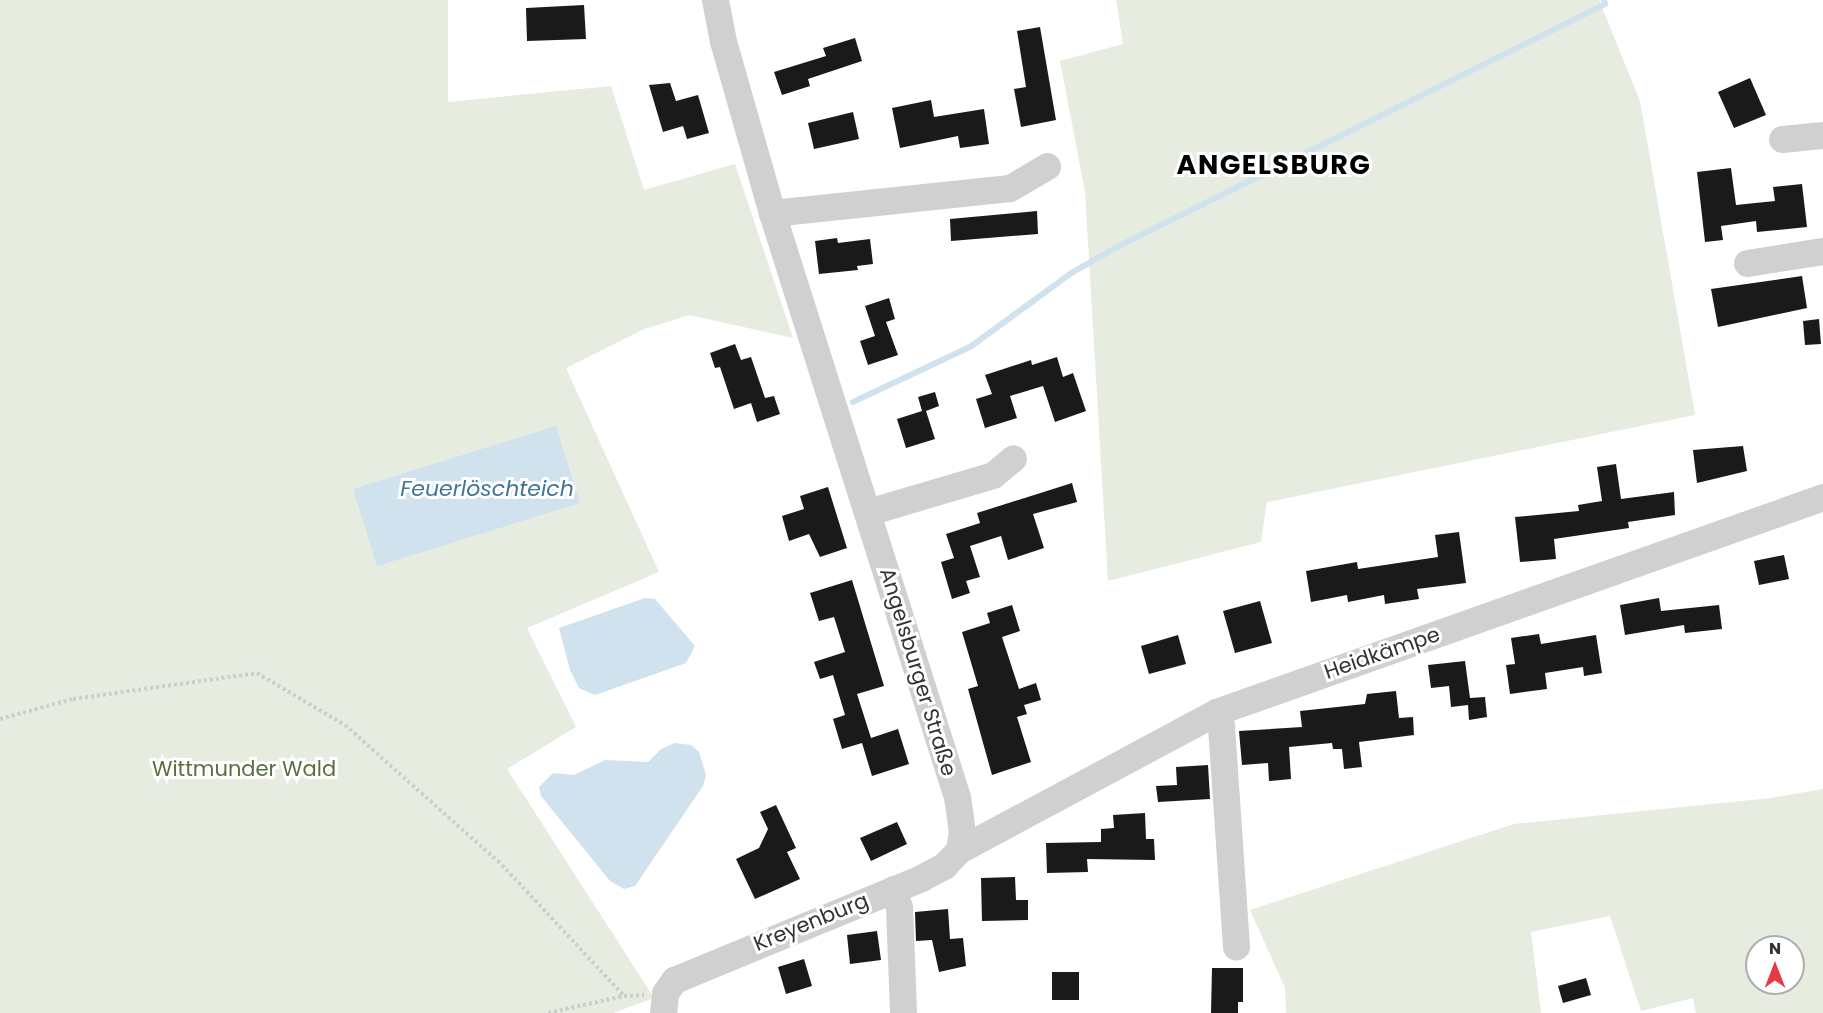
<!DOCTYPE html>
<html>
<head>
<meta charset="utf-8">
<style>
  body { margin:0 }
  #map { position:relative; width:1823px; height:1013px; overflow:hidden; background:#fff; font-family:Poppins,sans-serif }
  div>[style] { position:absolute }
  [style*='--x'] { left:calc(var(--x)*1px); top:calc(var(--y)*1px); width:calc(var(--w)*1px); rotate:calc(var(--a)*1deg) }
  .green>* { inset:0; background:#e6ecdf }
  .water>* { inset:0; background:#cfe2ee }
  .stream>* { height:6px; margin:-3px; padding:0 3px; transform-origin:3px; border-radius:3px; background:#cfe2ee }
  .building>* { inset:0; background:#1a1a1a }
  .path>* { height:4px; margin-top:-2px; transform-origin:0; background:repeating-linear-gradient(90deg,#cdcdcd 0 3px,transparent 0 6px) }
  .minor>* { height:27px; margin:-13.5px; padding:0 13.5px; transform-origin:13.5px; border-radius:13.5px; background:#d0d0d0 }
  span { translate:-50% -50%; white-space:nowrap; text-align:center; line-height:1.15; -webkit-text-stroke:6px #fff; paint-order:stroke }
  .street-label { font-size:21px; color:#333 }
  .park-label { font-size:21px; color:#56703f }
  .water-label { font-size:22px; color:#3f7597; font-style:italic }
  .district-label { font-size:27px; color:#000; font-weight:700; letter-spacing:1.5px }
  .north { position:absolute; left:1745px; top:935px; width:60px; height:60px; box-sizing:border-box; background:#fff; border:2px solid #adadad; border-radius:50%; rotate:0deg; font-size:16px; font-weight:700; line-height:24px; text-align:center; color:#333 }
  .north::after { content:''; display:block; margin:auto; width:21px; height:27px; background:#e63946; clip-path:polygon(50% 0,100% 100%,50% 72%,0 100%) }
</style>
</head>
<body>
<div id="map">
  <div class="green">
    <div style="clip-path:polygon(0 0,448px 0,448px 102px,611px 86px,644px 190px,735px 164px,793px 338px,689px 315px,642px 330px,566px 368px,659px 572px,527px 628px,576px 727px,507px 769px,654px 998px,613px 1013px,0 1013px)"></div>
    <div style="clip-path:polygon(1116px 0,1599px 0,1640px 101px,1695px 415px,1267px 502px,1261px 542px,1108px 581px,1085px 192px,1060px 61px,1123px 44px)"></div>
    <div style="clip-path:polygon(evenodd,1823px 789px,1823px 1013px,1696px 1013px,1693px 998px,1641px 1011px,1610px 916px,1531px 932px,1541px 1013px,1286px 1013px,1285px 988px,1250px 910px,1514px 824px,1771px 798px,1823px 789px,1757px 947px,1793px 947px,1793px 983px,1757px 983px,1757px 947px)"></div>
  </div>
  <div class="water">
    <div style="clip-path:polygon(556px 426px,580px 503px,377px 566px,353px 489px)"></div>
    <div style="clip-path:polygon(645px 598px,655px 599px,695px 646px,686px 663px,595px 695px,579px 688px,570px 670px,559px 628px)"></div>
    <div style="clip-path:polygon(675px 743px,691px 745px,699px 752px,706px 775px,703px 786px,635px 886px,624px 889px,610px 881px,541px 796px,539px 787px,553px 773px,574px 775px,605px 760px,648px 762px,661px 749px)"></div>
  </div>
  <div class="stream">
    <div style="--x:853;--y:402;--w:129;--a:-25.2"></div>
    <div style="--x:970;--y:347;--w:127;--a:-36.1"></div>
    <div style="--x:1073;--y:272;--w:55;--a:-29.4"></div>
    <div style="--x:1121;--y:245;--w:541;--a:-26.47"></div>
    <div style="--x:1605;--y:4;--w:4;--a:-104"></div>
  </div>
  <div class="building">
    <div style="clip-path:polygon(584px 5px,586px 39px,527px 41px,526px 8px)"></div>
    <div style="clip-path:polygon(1040px 27px,1056px 120px,1021px 127px,1014px 89px,1026px 87px,1017px 31px)"></div>
    <div style="clip-path:polygon(855px 38px,862px 61px,808px 79px,810px 86px,782px 95px,774px 72px,826px 56px,823px 48px)"></div>
    <div style="clip-path:polygon(1750px 78px,1766px 115px,1734px 128px,1718px 92px)"></div>
    <div style="clip-path:polygon(670px 83px,676px 101px,698px 95px,709px 133px,687px 139px,683px 126px,663px 132px,649px 85px)"></div>
    <div style="clip-path:polygon(931px 100px,934px 117px,984px 109px,989px 144px,960px 148px,958px 136px,900px 148px,892px 108px)"></div>
    <div style="clip-path:polygon(853px 112px,859px 139px,814px 149px,808px 123px)"></div>
    <div style="clip-path:polygon(1731px 168px,1736px 205px,1775px 201px,1773px 187px,1802px 184px,1807px 227px,1757px 232px,1756px 221px,1721px 226px,1723px 240px,1705px 242px,1697px 172px)"></div>
    <div style="clip-path:polygon(1037px 211px,1038px 234px,951px 241px,950px 219px)"></div>
    <div style="clip-path:polygon(837px 238px,838px 243px,870px 239px,873px 264px,857px 266px,858px 270px,819px 274px,815px 241px)"></div>
    <div style="clip-path:polygon(1802px 276px,1807px 308px,1718px 327px,1711px 289px)"></div>
    <div style="clip-path:polygon(889px 298px,895px 319px,886px 322px,898px 355px,868px 365px,860px 341px,875px 336px,865px 306px)"></div>
    <div style="clip-path:polygon(1819px 319px,1821px 344px,1805px 345px,1803px 321px)"></div>
    <div style="clip-path:polygon(735px 344px,741px 360px,751px 357px,765px 398px,774px 396px,780px 414px,757px 422px,751px 403px,734px 409px,720px 367px,715px 368px,710px 353px)"></div>
    <div style="clip-path:polygon(1057px 357px,1063px 377px,1073px 373px,1086px 411px,1055px 422px,1043px 386px,1010px 396px,1017px 418px,985px 428px,976px 399px,992px 394px,985px 375px,1031px 360px,1032px 365px)"></div>
    <div style="clip-path:polygon(935px 392px,939px 406px,926px 411px,935px 439px,906px 448px,897px 419px,922px 411px,918px 397px)"></div>
    <div style="clip-path:polygon(1743px 446px,1747px 471px,1697px 483px,1693px 450px)"></div>
    <div style="clip-path:polygon(1616px 464px,1621px 499px,1674px 492px,1675px 515px,1628px 522px,1629px 528px,1554px 539px,1556px 559px,1520px 562px,1515px 517px,1579px 511px,1578px 505px,1602px 501px,1597px 467px)"></div>
    <div style="clip-path:polygon(1072px 483px,1077px 502px,1033px 514px,1044px 548px,1008px 560px,1001px 536px,970px 546px,980px 577px,966px 581px,970px 593px,952px 599px,941px 562px,954px 558px,946px 534px,980px 523px,977px 513px)"></div>
    <div style="clip-path:polygon(828px 487px,847px 548px,820px 557px,809px 534px,789px 541px,782px 516px,804px 509px,800px 496px)"></div>
    <div style="clip-path:polygon(1459px 532px,1466px 583px,1417px 589px,1419px 599px,1385px 604px,1384px 595px,1348px 602px,1347px 595px,1311px 602px,1306px 571px,1357px 562px,1358px 569px,1438px 557px,1435px 535px)"></div>
    <div style="clip-path:polygon(1784px 555px,1789px 579px,1759px 585px,1754px 561px)"></div>
    <div style="clip-path:polygon(852px 580px,884px 686px,857px 694px,871px 738px,898px 729px,909px 764px,872px 776px,862px 743px,842px 749px,833px 719px,845px 715px,833px 675px,820px 679px,814px 662px,845px 652px,834px 617px,819px 621px,810px 593px)"></div>
    <div style="clip-path:polygon(1659px 598px,1661px 611px,1719px 605px,1722px 629px,1685px 633px,1684px 625px,1625px 635px,1620px 605px)"></div>
    <div style="clip-path:polygon(1260px 601px,1272px 643px,1235px 653px,1223px 611px)"></div>
    <div style="clip-path:polygon(1012px 605px,1020px 631px,1002px 637px,1019px 689px,1036px 683px,1041px 700px,1024px 705px,1027px 714px,1017px 717px,1031px 762px,992px 775px,968px 689px,978px 686px,962px 632px,990px 623px,987px 613px)"></div>
    <div style="clip-path:polygon(1539px 634px,1541px 644px,1596px 635px,1602px 673px,1584px 676px,1583px 667px,1545px 673px,1547px 689px,1510px 694px,1506px 665px,1515px 664px,1511px 638px)"></div>
    <div style="clip-path:polygon(1178px 635px,1186px 664px,1149px 674px,1141px 646px)"></div>
    <div style="clip-path:polygon(1465px 661px,1470px 698px,1485px 697px,1487px 717px,1469px 720px,1468px 705px,1451px 707px,1449px 686px,1431px 688px,1428px 665px)"></div>
    <div style="clip-path:polygon(1396px 691px,1399px 718px,1413px 717px,1414px 735px,1359px 742px,1362px 767px,1344px 769px,1342px 749px,1333px 749px,1332px 743px,1289px 747px,1291px 779px,1269px 781px,1268px 763px,1242px 765px,1239px 731px,1302px 727px,1300px 711px,1365px 704px,1367px 694px)"></div>
    <div style="clip-path:polygon(1208px 765px,1210px 799px,1158px 802px,1156px 786px,1177px 785px,1176px 767px)"></div>
    <div style="clip-path:polygon(776px 805px,796px 848px,787px 852px,800px 879px,755px 899px,736px 859px,759px 848px,768px 829px,760px 812px)"></div>
    <div style="clip-path:polygon(1145px 813px,1146px 839px,1154px 839px,1155px 860px,1087px 859px,1088px 872px,1047px 873px,1046px 843px,1101px 842px,1101px 829px,1114px 828px,1113px 815px)"></div>
    <div style="clip-path:polygon(897px 822px,907px 844px,871px 861px,860px 838px)"></div>
    <div style="clip-path:polygon(1015px 877px,1016px 900px,1028px 900px,1028px 920px,982px 921px,981px 878px)"></div>
    <div style="clip-path:polygon(948px 909px,950px 939px,963px 938px,966px 966px,939px 972px,932px 940px,916px 941px,915px 912px)"></div>
    <div style="clip-path:polygon(877px 931px,881px 960px,850px 964px,847px 935px)"></div>
    <div style="clip-path:polygon(804px 959px,812px 986px,786px 994px,778px 967px)"></div>
    <div style="clip-path:polygon(1212px 968px,1243px 968px,1243px 1002px,1238px 1002px,1238px 1013px,1211px 1013px)"></div>
    <div style="clip-path:polygon(1052px 972px,1079px 972px,1079px 1000px,1052px 1000px)"></div>
    <div style="clip-path:polygon(1586px 978px,1591px 995px,1563px 1003px,1558px 986px)"></div>
  </div>
  <div class="path">
    <div style="--x:0;--y:719;--w:76;--a:-15.3"></div>
    <div style="--x:73;--y:699;--w:186;--a:-8"></div>
    <div style="--x:257;--y:673;--w:102;--a:30.6"></div>
    <div style="--x:345;--y:725;--w:210;--a:41.7"></div>
    <div style="--x:502;--y:865;--w:179;--a:47"></div>
    <div style="--x:624;--y:996;--w:20;--a:-3"></div>
    <div style="--x:548;--y:1013;--w:78;--a:-12.6"></div>
  </div>
  <div class="minor">
    <div style="--x:1782;--y:139;--w:41;--a:-5.6"></div>
    <div style="--x:772;--y:213;--w:239;--a:-6"></div>
    <div style="--x:1010;--y:188;--w:43;--a:-30.7"></div>
    <div style="--x:1747;--y:263;--w:77;--a:-9"></div>
    <div style="--x:868;--y:512;--w:130;--a:-16.5"></div>
    <div style="--x:993;--y:475;--w:26;--a:-40"></div>
    <div style="--x:1216;--y:712;--w:15;--a:70"></div>
    <div style="--x:1221;--y:726;--w:221;--a:86.1"></div>
    <div style="--x:959;--y:850;--w:292;--a:-28.2"></div>
    <div style="--x:1216;--y:712;--w:644;--a:-19.5"></div>
    <div style="--x:893;--y:889;--w:19;--a:72"></div>
    <div style="--x:899;--y:907;--w:106;--a:87.8"></div>
    <div style="--x:663;--y:1013;--w:20;--a:-84"></div>
    <div style="--x:665;--y:993;--w:16;--a:-55"></div>
    <div style="--x:674;--y:980;--w:267;--a:-22.4"></div>
    <div style="--x:921;--y:878;--w:26;--a:-28"></div>
    <div style="--x:944;--y:866;--w:22;--a:-47"></div>
    <div style="--x:959;--y:850;--w:18;--a:-81"></div>
    <div style="--x:962;--y:832;--w:35;--a:-98"></div>
    <div style="--x:957;--y:797;--w:613;--a:-107.58"></div>
    <div style="--x:772;--y:213;--w:179;--a:-105.9"></div>
    <div style="--x:723;--y:41;--w:42;--a:-101"></div>
  </div>
  <div class="street-label">
    <span style="left:1382px;top:653px;rotate:-19deg">Heidkämpe</span>
    <span style="left:918px;top:672px;rotate:73deg">Angelsburger Straße</span>
    <span style="left:811px;top:922px;rotate:-22deg">Kreyenburg</span>
  </div>
  <div class="park-label">
    <span style="left:244px;top:769px">Wittmunder Wald</span>
  </div>
  <div class="water-label">
    <span style="left:487px;top:489px">Feuerlöschteich</span>
  </div>
  <div class="district-label">
    <span style="left:1274px;top:165px">ANGELSBURG</span>
  </div>
  <div class="north">N</div>
</div>
</body>
</html>
